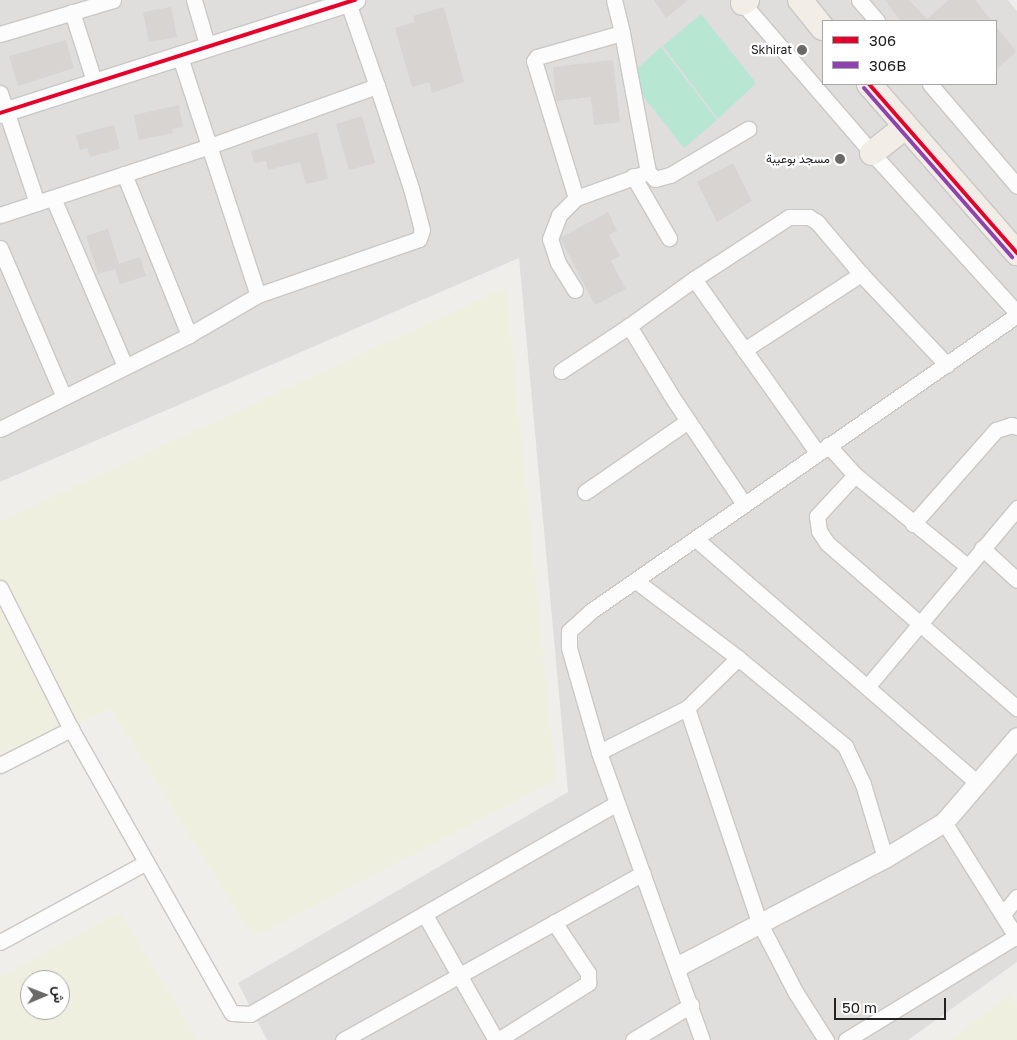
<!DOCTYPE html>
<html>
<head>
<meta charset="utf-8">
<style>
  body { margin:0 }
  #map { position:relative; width:1017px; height:1040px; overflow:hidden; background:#f0eeeb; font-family:"Golos Text",Vazirmatn,sans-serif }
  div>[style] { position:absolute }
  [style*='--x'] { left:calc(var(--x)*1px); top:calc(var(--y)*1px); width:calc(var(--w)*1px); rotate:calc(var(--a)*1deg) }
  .residential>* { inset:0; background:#dfdedc }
  .farmland>* { inset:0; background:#efefdf }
  .pitch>* { inset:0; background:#b7e6d2 }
  .building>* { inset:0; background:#d7d4d2 }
  .roads { filter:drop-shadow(1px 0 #c9c8c7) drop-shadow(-1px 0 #c9c8c7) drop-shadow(0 1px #c9c8c7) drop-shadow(0 -1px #c9c8c7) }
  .minor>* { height:15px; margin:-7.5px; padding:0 7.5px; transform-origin:7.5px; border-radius:7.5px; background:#fdfcfc }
  .tertiary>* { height:19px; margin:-9.5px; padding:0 9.5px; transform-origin:9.5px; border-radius:9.5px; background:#fdfcfc }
  .primary>* { height:24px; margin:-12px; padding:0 12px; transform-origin:12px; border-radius:12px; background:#f3ede7 }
  .bus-1>* { height:4px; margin:-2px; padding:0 2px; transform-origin:2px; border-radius:2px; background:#e4002b }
  .bus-2>* { height:4px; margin:-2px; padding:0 2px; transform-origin:2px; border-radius:2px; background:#8e44ad }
  .dots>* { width:14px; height:14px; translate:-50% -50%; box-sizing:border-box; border:2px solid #fff; border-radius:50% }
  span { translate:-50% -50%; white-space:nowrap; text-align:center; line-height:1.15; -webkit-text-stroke:4.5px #fff; paint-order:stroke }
  .poi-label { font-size:12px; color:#222 }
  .right { translate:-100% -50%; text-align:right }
  .legend { position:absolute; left:822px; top:20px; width:175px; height:65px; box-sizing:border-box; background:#fff; border:1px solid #a7a7a7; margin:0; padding:6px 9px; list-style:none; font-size:15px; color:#222 }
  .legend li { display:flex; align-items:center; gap:10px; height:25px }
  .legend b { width:25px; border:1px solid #a7a7a7 }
  .north { position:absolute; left:20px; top:970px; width:50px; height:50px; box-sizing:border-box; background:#fff; border:1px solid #a7a7a7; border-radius:50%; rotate:89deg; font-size:14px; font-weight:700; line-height:20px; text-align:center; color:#222 }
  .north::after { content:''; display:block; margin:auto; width:18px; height:22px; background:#6a6968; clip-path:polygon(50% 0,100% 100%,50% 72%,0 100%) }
  .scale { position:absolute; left:834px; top:998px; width:112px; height:22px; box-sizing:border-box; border:2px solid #222; border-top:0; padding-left:6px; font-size:15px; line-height:18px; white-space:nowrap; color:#222; -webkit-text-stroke:4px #fff; paint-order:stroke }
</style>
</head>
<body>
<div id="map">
  <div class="residential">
    <div style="clip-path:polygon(evenodd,0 0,1008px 0,1017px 11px,1017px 962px,908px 1040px,267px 1040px,238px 983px,568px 792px,519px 258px,0 482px,0 0,823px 21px,996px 21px,996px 84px,823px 84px,823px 21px)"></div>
  </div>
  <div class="farmland">
    <div style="clip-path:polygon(506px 287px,556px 780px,253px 938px,111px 709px,0 754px,0 521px)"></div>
    <div style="clip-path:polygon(evenodd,120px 912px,198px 1040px,0 1040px,0 977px,120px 912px,30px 980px,60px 980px,60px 1010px,30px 1010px,30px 980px)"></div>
    <div style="clip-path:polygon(1011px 993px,1017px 1007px,1017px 1040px,950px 1040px)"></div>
  </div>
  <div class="pitch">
    <div style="clip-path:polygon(701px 14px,756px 83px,718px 119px,663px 46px)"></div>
    <div style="clip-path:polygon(661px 47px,717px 120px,684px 148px,628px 77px)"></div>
  </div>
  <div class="building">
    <div style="clip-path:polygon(654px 0,688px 0,666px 18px)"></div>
    <div style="clip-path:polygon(885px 0,909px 0,927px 19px,949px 0,975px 0,992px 21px,901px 21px)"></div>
    <div style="clip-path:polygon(171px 7px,177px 37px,149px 42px,143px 12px)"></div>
    <div style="clip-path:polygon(444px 7px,464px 82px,432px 93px,429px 82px,412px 87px,395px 28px,415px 22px,413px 16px)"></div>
    <div style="clip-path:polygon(996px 26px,1016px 52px,996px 70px)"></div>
    <div style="clip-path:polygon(66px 40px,74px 68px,18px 86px,9px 56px)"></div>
    <div style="clip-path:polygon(613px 60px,620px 122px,594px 125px,591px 97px,556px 101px,553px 67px)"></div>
    <div style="clip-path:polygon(179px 105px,183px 127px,172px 129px,173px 133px,139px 140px,134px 115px)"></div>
    <div style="clip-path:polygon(362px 116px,375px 163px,349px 170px,336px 124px)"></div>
    <div style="clip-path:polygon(114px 125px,120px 149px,90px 157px,87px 148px,80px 150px,76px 135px)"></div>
    <div style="clip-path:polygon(317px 132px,328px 179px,306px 184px,300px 162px,268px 170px,266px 161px,254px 163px,251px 151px)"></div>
    <div style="clip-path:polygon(733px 163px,752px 201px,717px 222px,697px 182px)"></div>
    <div style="clip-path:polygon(608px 212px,617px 231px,609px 235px,620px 256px,611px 261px,626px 289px,595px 305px,560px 238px)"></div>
    <div style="clip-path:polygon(108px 229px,119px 264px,140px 257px,146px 276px,120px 284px,115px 269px,98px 274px,86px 236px)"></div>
  </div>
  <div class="roads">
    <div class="minor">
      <div style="--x:194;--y:0;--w:50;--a:73.7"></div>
      <div style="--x:614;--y:0;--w:34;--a:76"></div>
      <div style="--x:622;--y:33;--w:141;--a:79.4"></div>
      <div style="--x:648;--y:172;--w:77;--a:160.1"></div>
      <div style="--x:576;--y:198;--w:143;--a:-107"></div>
      <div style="--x:534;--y:61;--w:5;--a:-53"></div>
      <div style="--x:537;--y:57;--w:88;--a:-15.8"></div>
      <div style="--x:740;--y:0;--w:202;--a:49.2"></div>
      <div style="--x:872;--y:153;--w:216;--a:47.8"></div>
      <div style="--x:859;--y:0;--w:28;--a:49"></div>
      <div style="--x:72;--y:12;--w:76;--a:72.3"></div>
      <div style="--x:0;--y:34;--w:118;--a:-16.7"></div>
      <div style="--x:180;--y:57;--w:250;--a:71.9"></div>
      <div style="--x:930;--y:84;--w:134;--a:49.5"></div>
      <div style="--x:0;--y:93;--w:116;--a:71.4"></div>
      <div style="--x:648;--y:172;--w:10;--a:45"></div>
      <div style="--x:655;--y:179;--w:16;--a:-15"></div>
      <div style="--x:670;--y:175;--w:91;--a:-30.5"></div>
      <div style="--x:124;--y:174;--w:174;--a:68"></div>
      <div style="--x:633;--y:176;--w:72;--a:59.9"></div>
      <div style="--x:53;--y:198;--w:183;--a:66.8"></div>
      <div style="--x:0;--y:215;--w:221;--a:-18.2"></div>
      <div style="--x:210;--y:146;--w:177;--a:-19.8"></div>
      <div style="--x:377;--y:86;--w:91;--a:-109.2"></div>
      <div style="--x:0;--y:248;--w:162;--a:66.8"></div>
      <div style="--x:694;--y:279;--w:212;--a:54.6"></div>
      <div style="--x:575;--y:290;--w:32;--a:-122"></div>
      <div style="--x:558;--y:263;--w:25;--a:-108"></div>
      <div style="--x:550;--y:239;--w:26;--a:-69"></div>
      <div style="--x:559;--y:215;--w:24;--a:-45"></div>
      <div style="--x:744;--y:350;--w:140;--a:-33"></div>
      <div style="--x:561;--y:371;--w:82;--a:-33.5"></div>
      <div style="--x:0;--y:429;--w:211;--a:-26.4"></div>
      <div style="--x:189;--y:335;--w:80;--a:-30.1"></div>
      <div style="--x:258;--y:295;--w:170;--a:-19.2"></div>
      <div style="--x:419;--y:239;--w:9;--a:-72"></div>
      <div style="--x:422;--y:230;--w:43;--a:-104.7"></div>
      <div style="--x:411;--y:188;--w:108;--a:-108.4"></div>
      <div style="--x:828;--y:445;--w:40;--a:48"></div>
      <div style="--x:585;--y:492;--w:125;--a:-34.6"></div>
      <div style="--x:744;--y:504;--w:125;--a:-123.9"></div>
      <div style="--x:674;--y:400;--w:87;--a:-121.3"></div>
      <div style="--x:629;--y:326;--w:80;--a:-35.9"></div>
      <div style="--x:694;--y:279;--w:113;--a:-33.1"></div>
      <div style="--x:789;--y:217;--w:20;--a:0"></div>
      <div style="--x:809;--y:217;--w:9;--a:32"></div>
      <div style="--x:817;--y:222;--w:68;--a:49.8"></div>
      <div style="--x:861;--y:274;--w:125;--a:46.6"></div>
      <div style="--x:913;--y:524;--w:125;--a:-48.6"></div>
      <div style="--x:996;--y:430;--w:16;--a:-18"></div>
      <div style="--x:1011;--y:425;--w:6;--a:18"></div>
      <div style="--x:697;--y:540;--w:371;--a:40.9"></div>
      <div style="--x:982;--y:548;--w:47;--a:42.4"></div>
      <div style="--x:967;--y:566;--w:144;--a:-140.9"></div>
      <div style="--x:855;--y:475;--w:56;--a:132.8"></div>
      <div style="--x:817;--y:516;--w:15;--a:82"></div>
      <div style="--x:819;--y:531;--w:14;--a:56"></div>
      <div style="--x:827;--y:543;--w:252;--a:41"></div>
      <div style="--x:636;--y:581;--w:128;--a:37"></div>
      <div style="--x:738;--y:658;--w:139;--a:39.4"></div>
      <div style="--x:845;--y:746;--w:42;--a:64.7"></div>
      <div style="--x:863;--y:784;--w:77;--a:73.4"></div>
      <div style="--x:0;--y:588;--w:158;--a:63.3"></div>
      <div style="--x:71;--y:729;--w:326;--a:60.5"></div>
      <div style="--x:232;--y:1013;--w:18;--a:3"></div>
      <div style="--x:250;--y:1014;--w:423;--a:-29.9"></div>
      <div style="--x:867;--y:687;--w:234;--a:-50"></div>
      <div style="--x:687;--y:708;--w:226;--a:71.4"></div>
      <div style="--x:759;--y:922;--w:80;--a:62.5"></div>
      <div style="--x:796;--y:993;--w:56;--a:57.4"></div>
      <div style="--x:599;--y:752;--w:98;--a:-26.6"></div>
      <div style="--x:687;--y:708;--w:71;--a:-44.4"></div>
      <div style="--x:0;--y:765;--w:80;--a:-26.9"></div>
      <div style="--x:944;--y:822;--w:137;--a:57.8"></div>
      <div style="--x:1003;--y:914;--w:22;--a:-51"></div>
      <div style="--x:425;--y:915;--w:144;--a:60.4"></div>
      <div style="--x:0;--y:942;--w:165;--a:-28.6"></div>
      <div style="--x:343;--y:1040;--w:343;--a:-29.1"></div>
      <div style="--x:498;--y:1040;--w:107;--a:-32.3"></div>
      <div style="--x:588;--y:983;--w:10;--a:-90"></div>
      <div style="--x:588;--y:973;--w:61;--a:-123.7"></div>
      <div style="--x:633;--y:1040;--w:68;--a:-31.1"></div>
      <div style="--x:702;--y:1040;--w:306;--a:-109.7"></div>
      <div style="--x:599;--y:752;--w:108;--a:-106.1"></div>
      <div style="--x:569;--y:648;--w:17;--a:-90"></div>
      <div style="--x:569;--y:631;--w:30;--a:-42"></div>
      <div style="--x:591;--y:611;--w:519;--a:-34.79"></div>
      <div style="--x:846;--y:1040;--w:198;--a:-31.4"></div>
    </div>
    <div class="tertiary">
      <div style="--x:0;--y:113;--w:373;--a:-17.7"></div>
      <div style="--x:678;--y:966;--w:233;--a:-27.6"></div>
      <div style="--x:885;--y:858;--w:69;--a:-31.4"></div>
      <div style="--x:944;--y:822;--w:112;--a:-49.3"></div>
    </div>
    <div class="primary">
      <div style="--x:800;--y:0;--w:36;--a:51"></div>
      <div style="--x:743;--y:3;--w:5;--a:-37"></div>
      <div style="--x:869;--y:84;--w:225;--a:48.8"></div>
      <div style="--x:872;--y:153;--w:42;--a:-38.2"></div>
    </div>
  </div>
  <div class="bus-1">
    <div style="--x:869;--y:84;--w:225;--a:48.8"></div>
    <div style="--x:0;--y:113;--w:373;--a:-17.7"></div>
  </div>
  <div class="bus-2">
    <div style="--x:864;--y:88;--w:225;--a:48.8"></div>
  </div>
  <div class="dots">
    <div style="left:802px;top:50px;background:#6a6968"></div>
    <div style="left:840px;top:159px;background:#6a6968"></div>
  </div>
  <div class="poi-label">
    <span class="right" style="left:792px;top:50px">Skhirat</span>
    <span class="right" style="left:830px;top:159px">مسجد بوعيبة</span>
  </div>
  <ul class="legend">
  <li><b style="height:6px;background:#e4002b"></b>306</li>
  <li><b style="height:6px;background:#8e44ad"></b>306B</li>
  </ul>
  <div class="north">ش</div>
  <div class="scale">50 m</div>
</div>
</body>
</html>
